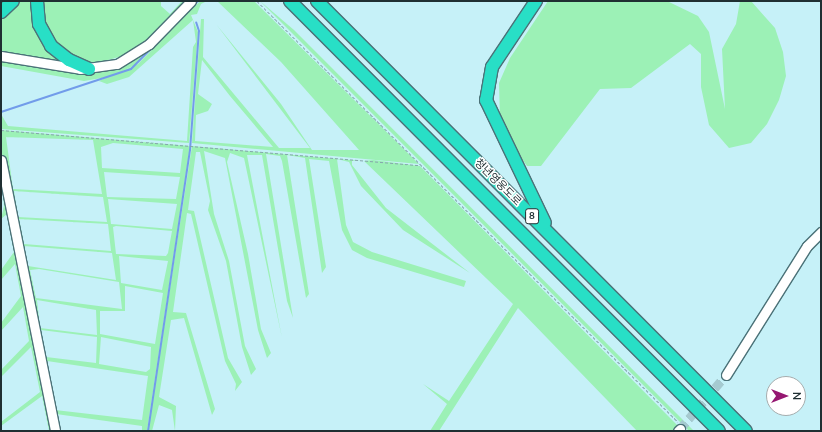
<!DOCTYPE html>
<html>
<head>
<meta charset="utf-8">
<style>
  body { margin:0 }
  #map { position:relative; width:822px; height:432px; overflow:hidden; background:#c6f1f8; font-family:Lato,"Noto Sans KR",sans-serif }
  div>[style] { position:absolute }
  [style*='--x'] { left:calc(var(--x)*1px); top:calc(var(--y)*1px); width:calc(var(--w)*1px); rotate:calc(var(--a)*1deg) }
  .green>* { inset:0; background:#9cf1b6 }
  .stream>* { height:2px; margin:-1px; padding:0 1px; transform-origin:1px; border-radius:1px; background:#729cea }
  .secondary-tunnel>* { height:9px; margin-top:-4.5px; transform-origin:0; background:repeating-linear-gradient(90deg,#a5cad0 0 9px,transparent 0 13.5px) }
  .path>* { height:1px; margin-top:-0.5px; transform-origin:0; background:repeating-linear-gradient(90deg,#85a5ab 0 3px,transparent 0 5px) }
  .roads { filter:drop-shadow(1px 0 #4b7278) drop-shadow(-1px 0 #4b7278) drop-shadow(0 1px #4b7278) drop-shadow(0 -1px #4b7278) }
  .secondary>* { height:9px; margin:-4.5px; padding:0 4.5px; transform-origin:4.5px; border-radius:4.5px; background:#fff }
  .highway>* { height:12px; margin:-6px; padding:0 6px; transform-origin:6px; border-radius:6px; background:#28dfc6 }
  span { translate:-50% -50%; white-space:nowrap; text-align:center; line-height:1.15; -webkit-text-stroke:3px #fff; paint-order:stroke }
  .shield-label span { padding:1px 3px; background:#fff; border:1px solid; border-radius:3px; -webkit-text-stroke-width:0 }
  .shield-label { font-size:10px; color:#1f2f32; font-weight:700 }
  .street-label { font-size:11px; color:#1f2f32 }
  .frame { position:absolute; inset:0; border:2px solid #1f2f32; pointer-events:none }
  .north { position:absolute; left:766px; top:376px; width:40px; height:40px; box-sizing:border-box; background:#fff; border:1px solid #a5acad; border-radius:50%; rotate:90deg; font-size:11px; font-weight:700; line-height:16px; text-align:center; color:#1f2f32 }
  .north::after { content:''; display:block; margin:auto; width:14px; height:18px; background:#951771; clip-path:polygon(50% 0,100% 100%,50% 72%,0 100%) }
</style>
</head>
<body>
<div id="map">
  <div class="green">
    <div style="clip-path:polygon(18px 1px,33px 1px,33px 12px,69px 63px,1px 53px,1px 16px)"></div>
    <div style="clip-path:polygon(39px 1px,161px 1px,161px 6px,170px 14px,182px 1px,187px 1px,136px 52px,91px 65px,65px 54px,45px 31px)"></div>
    <div style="clip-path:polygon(197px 1px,135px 65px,113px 76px,84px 81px,1px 66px,1px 59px,86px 72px,117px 67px,137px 58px)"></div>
    <div style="clip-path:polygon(200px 1px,207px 1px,201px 4px,197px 14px,191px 15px,198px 32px,189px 143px,1px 129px,1px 114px,8px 126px,187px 141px,193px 47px,196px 42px,193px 20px,129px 77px,107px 84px,99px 81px,138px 64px)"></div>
    <div style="clip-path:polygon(evenodd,217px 1px,254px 1px,419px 164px,192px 143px,201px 19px,204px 19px,203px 57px,279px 148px,310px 148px,216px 24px,281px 104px,312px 150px,359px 150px,281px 62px,217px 1px,202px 60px,230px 96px,273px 147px,195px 141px,196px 115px,208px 111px,212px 104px,198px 94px,202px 60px)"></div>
    <div style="clip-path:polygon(260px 1px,294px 30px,694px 431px,689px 431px)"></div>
    <div style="clip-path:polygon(548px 1px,667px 1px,698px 16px,709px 32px,725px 109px,722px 49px,736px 24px,740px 1px,751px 1px,775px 28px,783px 52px,786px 76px,779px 100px,767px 124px,751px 143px,729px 148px,709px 125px,701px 87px,701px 54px,690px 44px,631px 88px,600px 89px,541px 166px,527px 166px,514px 148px,500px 120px,499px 83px,510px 58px)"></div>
    <div style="clip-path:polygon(evenodd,1px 130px,190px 146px,147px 431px,142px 431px,142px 426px,56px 414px,1px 153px,1px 130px,6px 137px,93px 140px,102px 194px,13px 189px,6px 137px,1px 130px,113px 143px,183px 149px,180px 173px,102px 168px,101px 147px,113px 143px,1px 130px,104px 172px,180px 177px,176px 199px,107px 197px,104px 172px,1px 130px,14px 191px,103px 197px,107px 222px,18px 217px,14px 191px,1px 130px,108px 199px,177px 204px,172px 229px,111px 224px,108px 199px,1px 130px,19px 219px,108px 224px,111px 251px,24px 244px,19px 219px,1px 130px,116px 226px,172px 231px,168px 253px,166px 256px,116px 254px,113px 227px,116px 226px,1px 130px,24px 246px,112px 253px,116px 280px,28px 266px,24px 246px,1px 130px,119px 256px,168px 261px,162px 290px,121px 283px,119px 256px,1px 130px,39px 269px,119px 282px,122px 309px,36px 298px,30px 270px,39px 269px,1px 130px,125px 286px,163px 293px,155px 344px,100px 334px,100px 311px,125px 311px,125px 286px,1px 130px,37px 300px,96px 310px,97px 335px,40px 328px,37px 300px,1px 130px,41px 330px,97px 337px,96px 363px,46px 357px,41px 330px,1px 130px,101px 337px,151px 347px,150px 369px,146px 372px,99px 364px,101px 337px,1px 130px,47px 361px,148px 376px,142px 420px,55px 410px,47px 361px)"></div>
    <div style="clip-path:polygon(192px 146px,362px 161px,352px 161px,352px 165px,386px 208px,470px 273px,403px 230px,361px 186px,349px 162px,337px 159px,346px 225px,353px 242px,372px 252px,466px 281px,464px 287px,367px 258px,352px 250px,342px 230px,329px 161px,309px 159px,326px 267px,322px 273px,305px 158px,287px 155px,309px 294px,306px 298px,282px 161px,280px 156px,266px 154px,293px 318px,287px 301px,262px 155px,247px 155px,282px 338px,244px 158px,230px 153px,227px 162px,248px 254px,261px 329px,271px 353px,267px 358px,258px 330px,225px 158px,204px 151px,214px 214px,229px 261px,245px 346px,256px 369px,251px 375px,242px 347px,226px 261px,208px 210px,210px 201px,200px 152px,196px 152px,188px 210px,194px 211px,228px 358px,242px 382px,235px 391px,236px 384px,225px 361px,191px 214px,187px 213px,173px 312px,186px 313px,215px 409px,212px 415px,184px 318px,171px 320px,159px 397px,176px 406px,175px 431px,172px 410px,159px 405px,152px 431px,148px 431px)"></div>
    <div style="clip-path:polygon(373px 160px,420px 166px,680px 428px,677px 431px,637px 431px,518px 308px,439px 431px,430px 431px,447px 404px,423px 384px,449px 401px,513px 304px,364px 161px)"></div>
    <div style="clip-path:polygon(1px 169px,53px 431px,49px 431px,42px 396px,1px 426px,1px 422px,40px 392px,31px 347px,1px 377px,1px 370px,29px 341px,23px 307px,1px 331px,1px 323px,21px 296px,15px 264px,1px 280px,1px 270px,14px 252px,7px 214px,1px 219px,4px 206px)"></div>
  </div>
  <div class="stream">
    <div style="--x:1;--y:112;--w:137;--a:-18.3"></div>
    <div style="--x:131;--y:69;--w:95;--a:-45.4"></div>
    <div style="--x:148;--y:431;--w:284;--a:-81.5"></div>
    <div style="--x:190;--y:150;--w:119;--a:-85.7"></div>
    <div style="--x:199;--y:31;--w:9;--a:-108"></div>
  </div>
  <div class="secondary-tunnel">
    <div style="--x:680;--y:429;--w:71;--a:-49.6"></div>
  </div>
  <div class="path">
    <div style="--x:257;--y:1;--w:595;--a:45"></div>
    <div style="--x:1;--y:130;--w:420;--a:4.8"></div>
  </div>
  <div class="roads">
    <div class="secondary">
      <div style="--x:1;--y:56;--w:80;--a:9.3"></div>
      <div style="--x:80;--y:69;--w:37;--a:-8"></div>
      <div style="--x:117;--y:64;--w:38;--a:-32"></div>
      <div style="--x:149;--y:44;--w:60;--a:-45.7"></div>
      <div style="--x:1;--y:160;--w:276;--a:78.7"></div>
      <div style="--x:726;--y:375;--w:152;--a:-57.9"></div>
      <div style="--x:807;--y:246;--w:20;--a:-45"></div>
      <div style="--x:678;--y:431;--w:3;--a:-45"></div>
    </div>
    <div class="highway">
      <div style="--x:37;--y:1;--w:23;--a:85"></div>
      <div style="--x:39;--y:24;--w:25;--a:61"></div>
      <div style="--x:51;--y:46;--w:23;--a:38"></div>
      <div style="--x:69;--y:60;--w:22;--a:24"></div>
      <div style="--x:290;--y:1;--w:607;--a:45.07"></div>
      <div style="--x:317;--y:1;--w:607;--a:45.07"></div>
      <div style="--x:536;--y:1;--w:79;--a:123.7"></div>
      <div style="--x:492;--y:67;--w:34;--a:100"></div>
      <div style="--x:486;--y:100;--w:136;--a:64.4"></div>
      <div style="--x:1;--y:12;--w:16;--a:-43"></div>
    </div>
  </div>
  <div class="shield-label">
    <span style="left:532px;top:216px">8</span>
  </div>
  <div class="street-label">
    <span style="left:498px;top:182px;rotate:45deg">청년영웅도로</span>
  </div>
  <div class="frame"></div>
  <div class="north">N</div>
</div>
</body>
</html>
